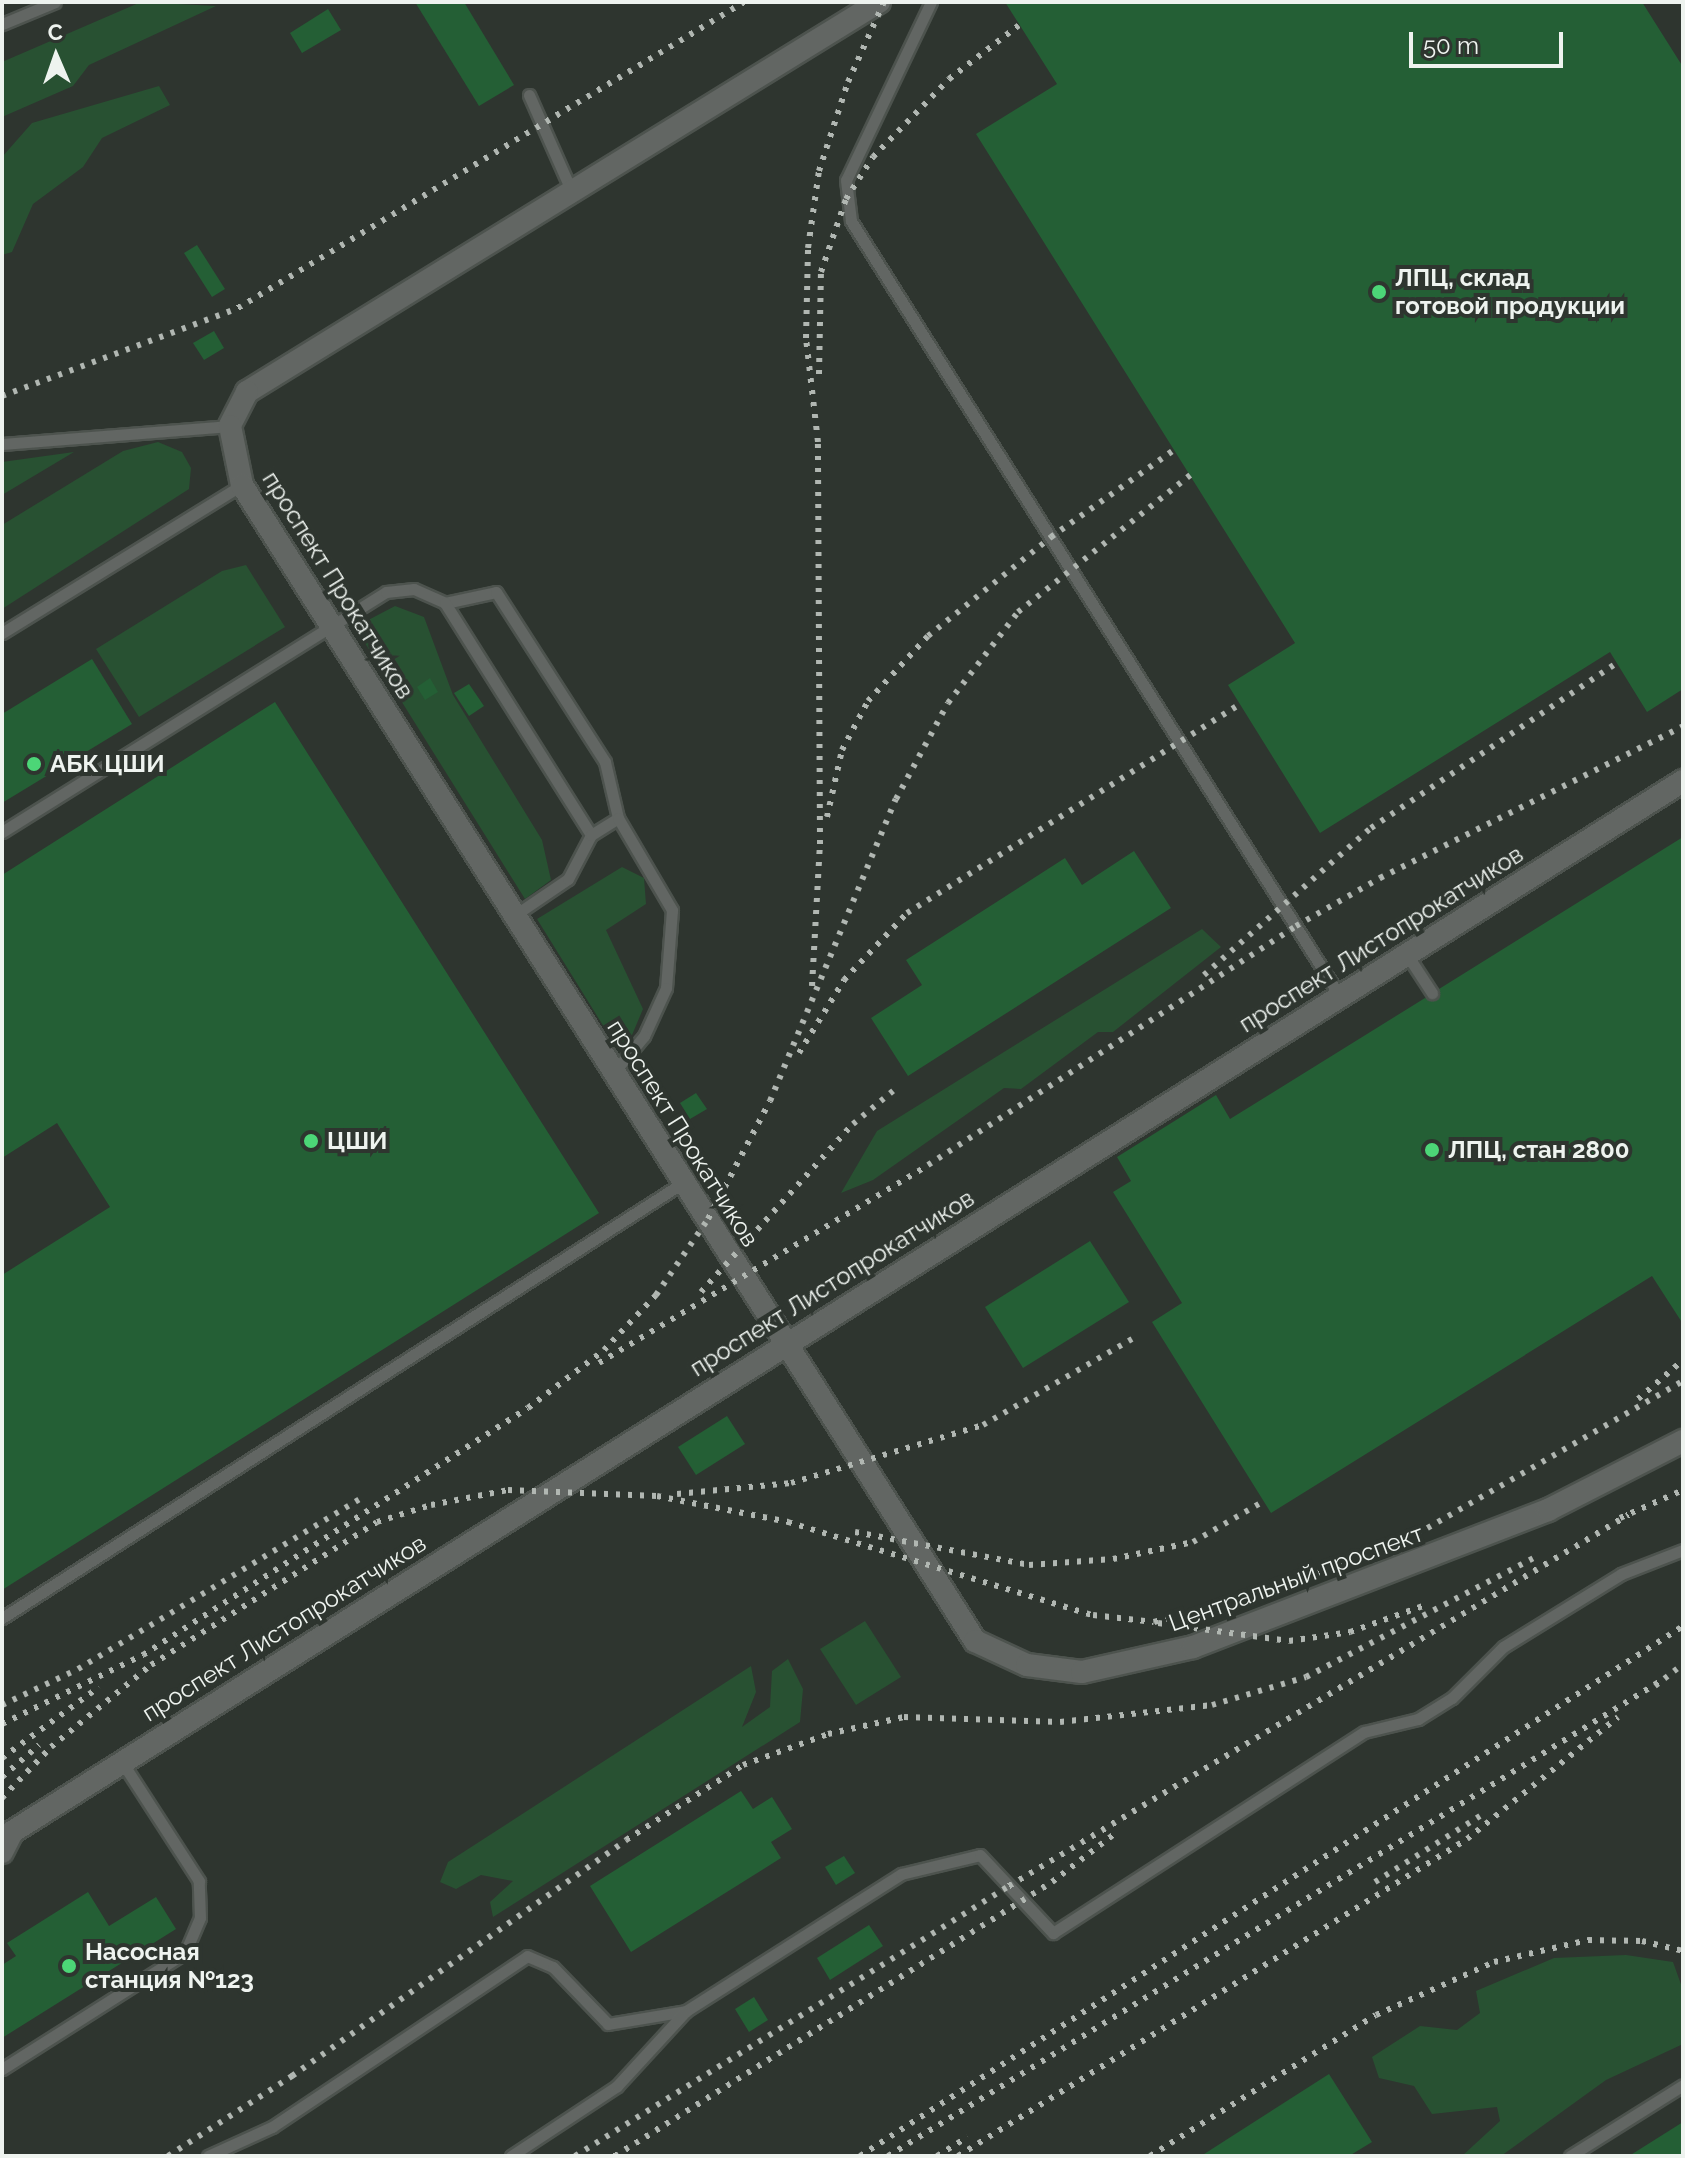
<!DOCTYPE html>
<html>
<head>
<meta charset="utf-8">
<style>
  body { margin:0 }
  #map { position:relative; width:1685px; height:2158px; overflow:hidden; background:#2e352f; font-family:Raleway,sans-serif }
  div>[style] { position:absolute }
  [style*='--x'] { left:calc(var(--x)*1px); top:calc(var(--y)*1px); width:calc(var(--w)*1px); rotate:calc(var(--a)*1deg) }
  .green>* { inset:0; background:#285132 }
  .building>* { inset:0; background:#245f35 }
  .roads { filter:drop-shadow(2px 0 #4d534e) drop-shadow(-2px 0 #4d534e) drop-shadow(0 2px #4d534e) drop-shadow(0 -2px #4d534e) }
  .service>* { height:11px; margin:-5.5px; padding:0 5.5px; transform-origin:5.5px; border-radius:5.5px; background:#626663 }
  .minor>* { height:22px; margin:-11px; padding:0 11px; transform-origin:11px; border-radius:11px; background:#626663 }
  .rail>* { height:6px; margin-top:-3px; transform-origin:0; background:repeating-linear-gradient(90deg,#b1b7b2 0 4px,transparent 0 12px) }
  .dots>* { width:22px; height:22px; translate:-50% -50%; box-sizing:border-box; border:4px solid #2e352f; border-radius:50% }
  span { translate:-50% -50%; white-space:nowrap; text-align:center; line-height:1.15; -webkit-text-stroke:8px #2e352f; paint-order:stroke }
  .poi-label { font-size:24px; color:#eef3ef; font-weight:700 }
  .left { translate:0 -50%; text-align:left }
  .street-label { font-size:24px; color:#eef3ef }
  .frame { position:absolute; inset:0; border:4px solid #eef3ef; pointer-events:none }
  .north { position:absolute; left:16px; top:16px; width:80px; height:80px; -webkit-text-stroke:6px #2e352f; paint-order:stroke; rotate:358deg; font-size:22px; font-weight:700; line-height:32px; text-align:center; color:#eef3ef }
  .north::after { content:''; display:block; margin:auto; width:28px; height:36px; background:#eef3ef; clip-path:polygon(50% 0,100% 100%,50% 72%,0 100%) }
  .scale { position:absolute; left:1409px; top:32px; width:154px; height:36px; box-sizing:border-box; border:4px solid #eef3ef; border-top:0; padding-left:10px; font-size:24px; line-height:28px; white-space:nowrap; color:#eef3ef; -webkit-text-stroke:6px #2e352f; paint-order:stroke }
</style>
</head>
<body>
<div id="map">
  <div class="green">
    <div style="clip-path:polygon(141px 2px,216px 6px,89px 65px,73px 86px,2px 117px,2px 62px)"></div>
    <div style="clip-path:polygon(159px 86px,170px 105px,102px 138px,83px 167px,33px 204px,12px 252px,2px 255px,2px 157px,32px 123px)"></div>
    <div style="clip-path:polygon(158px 442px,182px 452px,191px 468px,189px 489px,2px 609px,2px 525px,123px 451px)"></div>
    <div style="clip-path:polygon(74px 452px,2px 495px,2px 462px)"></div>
    <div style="clip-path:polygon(246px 565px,285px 627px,139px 717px,96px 649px,222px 571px)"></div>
    <div style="clip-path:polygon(395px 606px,424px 617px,453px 695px,542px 840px,551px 880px,525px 899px,355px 627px)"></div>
    <div style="clip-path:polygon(622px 867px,644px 878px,646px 904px,606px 930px,643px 1009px,632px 1035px,617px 1048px,537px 919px)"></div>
    <div style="clip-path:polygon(1202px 929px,1221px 947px,1113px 1032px,1098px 1032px,1021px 1089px,1004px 1088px,873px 1180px,841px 1193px,877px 1131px)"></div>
    <div style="clip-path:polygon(865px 1621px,901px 1677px,856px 1705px,820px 1649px)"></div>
    <div style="clip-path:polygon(788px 1659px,803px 1689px,800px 1722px,493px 1917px,490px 1902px,513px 1881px,481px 1875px,456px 1889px,440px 1882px,448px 1862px,751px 1666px,756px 1692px,742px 1727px,770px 1707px,772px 1671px)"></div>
    <div style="clip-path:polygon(1626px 1955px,1673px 1962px,1683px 1990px,1683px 2044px,1606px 2080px,1501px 2156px,1462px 2156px,1500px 2121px,1497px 2107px,1432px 2114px,1414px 2086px,1379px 2078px,1372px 2057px,1420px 2026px,1457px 2030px,1480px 2013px,1476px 1991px,1554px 1958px)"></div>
  </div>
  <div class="building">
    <div style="clip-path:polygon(415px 2px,464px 2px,514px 85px,479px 106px)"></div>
    <div style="clip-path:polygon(1005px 2px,1642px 2px,1683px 67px,1683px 689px,1647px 712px,1610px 652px,1320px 833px,1228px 685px,1295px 643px,976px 134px,1057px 84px)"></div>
    <div style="clip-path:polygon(328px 9px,341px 30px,302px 53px,290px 33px)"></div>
    <div style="clip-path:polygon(197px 245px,225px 289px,212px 297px,184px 253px)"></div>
    <div style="clip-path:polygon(214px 331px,224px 348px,204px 360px,193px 343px)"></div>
    <div style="clip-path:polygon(92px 659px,132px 724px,2px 803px,2px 714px)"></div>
    <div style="clip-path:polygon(430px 678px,438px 692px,425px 700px,417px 687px)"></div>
    <div style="clip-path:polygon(469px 684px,484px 706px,469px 716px,454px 693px)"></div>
    <div style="clip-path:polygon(275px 702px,599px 1213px,2px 1590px,2px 1275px,110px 1207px,57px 1123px,2px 1158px,2px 875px)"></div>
    <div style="clip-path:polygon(1683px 837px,1683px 1324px,1652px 1276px,1271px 1513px,1152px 1322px,1182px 1303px,1113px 1192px,1131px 1181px,1117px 1157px,1216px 1095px,1230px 1119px,1425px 998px,1436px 1000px,1439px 989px)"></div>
    <div style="clip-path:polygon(1134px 851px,1171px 908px,908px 1076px,871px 1018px,922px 985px,906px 960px,1065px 858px,1082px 885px)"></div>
    <div style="clip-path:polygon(696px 1093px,707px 1109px,690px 1119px,680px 1103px)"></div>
    <div style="clip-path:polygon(1090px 1241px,1129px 1302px,1023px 1368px,985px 1307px)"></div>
    <div style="clip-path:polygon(727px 1416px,745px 1444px,696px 1475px,678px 1447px)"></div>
    <div style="clip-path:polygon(741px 1791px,753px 1809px,772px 1797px,792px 1829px,771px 1842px,781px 1858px,631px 1952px,590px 1886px)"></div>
    <div style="clip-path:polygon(844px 1856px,855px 1873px,836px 1885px,825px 1867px)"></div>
    <div style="clip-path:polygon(88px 1892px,109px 1926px,156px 1897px,176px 1929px,2px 2038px,2px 1965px,16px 1956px,7px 1943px)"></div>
    <div style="clip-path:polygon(869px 1925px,883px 1946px,830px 1980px,817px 1958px)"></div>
    <div style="clip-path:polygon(754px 1997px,768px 2020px,749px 2032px,735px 2009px)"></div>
    <div style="clip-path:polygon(1329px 2074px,1372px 2142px,1349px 2156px,1201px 2156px)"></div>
    <div style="clip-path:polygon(1683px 2122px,1683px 2156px,1629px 2156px)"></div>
  </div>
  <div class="roads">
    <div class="service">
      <div style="--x:931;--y:2;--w:197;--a:115.5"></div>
      <div style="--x:846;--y:180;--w:41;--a:83"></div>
      <div style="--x:851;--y:221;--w:915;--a:57.77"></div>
      <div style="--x:2;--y:24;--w:57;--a:-22.5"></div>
      <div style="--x:529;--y:95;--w:106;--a:66.1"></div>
      <div style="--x:2;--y:444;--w:229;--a:-4.5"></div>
      <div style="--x:445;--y:603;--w:52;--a:-12.2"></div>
      <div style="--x:496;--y:592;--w:202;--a:57.3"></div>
      <div style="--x:605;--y:762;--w:57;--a:76.9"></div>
      <div style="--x:2;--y:633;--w:282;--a:-31.7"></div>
      <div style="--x:2;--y:832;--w:453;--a:-32"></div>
      <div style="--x:386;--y:592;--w:28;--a:-6"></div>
      <div style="--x:414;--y:589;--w:34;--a:24"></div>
      <div style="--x:445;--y:603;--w:274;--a:57.8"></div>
      <div style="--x:515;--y:915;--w:64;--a:-34.2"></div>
      <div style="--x:568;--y:879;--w:50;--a:-62.4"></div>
      <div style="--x:591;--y:835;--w:32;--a:-32"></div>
      <div style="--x:618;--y:818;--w:107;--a:59.6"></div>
      <div style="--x:672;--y:910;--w:78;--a:94.4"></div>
      <div style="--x:666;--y:988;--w:53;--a:114.6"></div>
      <div style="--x:644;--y:1036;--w:47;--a:129.8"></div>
      <div style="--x:1406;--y:953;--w:48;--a:57"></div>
      <div style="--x:2;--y:1618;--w:809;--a:-32.59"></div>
      <div style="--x:2;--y:2069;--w:217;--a:-32.4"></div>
      <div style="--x:185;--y:1953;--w:38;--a:-67"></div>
      <div style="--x:200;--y:1918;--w:37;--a:-92"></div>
      <div style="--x:199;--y:1881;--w:142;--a:-122.9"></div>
      <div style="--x:208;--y:2156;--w:70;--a:-24.4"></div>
      <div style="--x:272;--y:2127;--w:307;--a:-33.8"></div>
      <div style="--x:527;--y:1956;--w:28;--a:23"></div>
      <div style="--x:553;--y:1967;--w:79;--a:46"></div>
      <div style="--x:608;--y:2024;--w:79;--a:-9.5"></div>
      <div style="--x:686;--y:2011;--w:255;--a:-32.5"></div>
      <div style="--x:901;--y:1874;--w:81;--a:-13.5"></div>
      <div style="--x:980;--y:1855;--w:107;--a:46.9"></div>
      <div style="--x:1053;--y:1933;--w:370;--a:-32.9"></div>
      <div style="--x:1364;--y:1732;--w:56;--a:-13.5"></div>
      <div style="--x:1418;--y:1719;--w:40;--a:-32"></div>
      <div style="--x:1452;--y:1698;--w:72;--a:-45"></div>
      <div style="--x:1503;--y:1647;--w:139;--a:-31.7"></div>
      <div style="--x:1621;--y:1574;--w:66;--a:-21.2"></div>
      <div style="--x:511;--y:2156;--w:127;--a:-33.4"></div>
      <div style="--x:617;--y:2086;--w:100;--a:-47.4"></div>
      <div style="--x:1570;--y:2156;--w:133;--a:-32.1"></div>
    </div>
    <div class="minor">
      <div style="--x:879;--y:2;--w:743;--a:148.32"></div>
      <div style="--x:247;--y:392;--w:38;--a:117"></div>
      <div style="--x:230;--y:426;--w:60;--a:78.5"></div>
      <div style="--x:242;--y:485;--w:1369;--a:57.62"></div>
      <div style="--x:975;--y:1641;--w:57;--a:24.8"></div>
      <div style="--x:1027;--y:1665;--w:55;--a:7.3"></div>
      <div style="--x:1082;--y:1672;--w:114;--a:-12.7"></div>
      <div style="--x:1193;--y:1647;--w:381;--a:-21.1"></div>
      <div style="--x:1548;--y:1510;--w:152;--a:-27.1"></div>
      <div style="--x:2;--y:1852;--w:22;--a:-63"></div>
      <div style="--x:12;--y:1832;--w:1974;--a:-32.17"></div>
    </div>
  </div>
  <div class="rail">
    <div style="--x:819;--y:374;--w:102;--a:-88.9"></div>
    <div style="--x:821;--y:272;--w:77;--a:-71.1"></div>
    <div style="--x:846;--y:199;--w:50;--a:-57.3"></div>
    <div style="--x:873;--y:157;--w:109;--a:-45.7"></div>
    <div style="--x:949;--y:79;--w:88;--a:-37.6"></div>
    <div style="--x:2;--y:396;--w:252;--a:-20.4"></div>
    <div style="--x:238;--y:308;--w:591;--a:-31.16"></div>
    <div style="--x:827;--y:817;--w:69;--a:-77.4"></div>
    <div style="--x:842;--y:750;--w:55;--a:-62"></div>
    <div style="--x:868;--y:701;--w:88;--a:-47.3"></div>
    <div style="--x:928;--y:636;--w:158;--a:-38.8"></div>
    <div style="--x:1051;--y:537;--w:151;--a:-35.3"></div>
    <div style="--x:1204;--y:975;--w:222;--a:-41.4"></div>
    <div style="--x:1371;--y:828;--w:296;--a:-33.9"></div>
    <div style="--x:812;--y:986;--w:142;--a:-86.8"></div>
    <div style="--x:820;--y:844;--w:402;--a:-90.3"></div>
    <div style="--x:818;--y:442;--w:105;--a:-96.6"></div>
    <div style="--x:806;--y:338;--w:90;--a:-88.7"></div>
    <div style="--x:808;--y:248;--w:78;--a:-81.9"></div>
    <div style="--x:819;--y:171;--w:94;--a:-72"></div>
    <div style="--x:848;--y:82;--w:88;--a:-65.8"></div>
    <div style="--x:799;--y:1053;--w:86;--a:-58.3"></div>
    <div style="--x:844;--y:980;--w:92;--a:-46.8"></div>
    <div style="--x:907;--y:913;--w:393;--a:-32.1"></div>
    <div style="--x:701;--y:1292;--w:227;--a:-47.9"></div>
    <div style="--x:853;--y:1124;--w:60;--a:-39.6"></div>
    <div style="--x:599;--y:1363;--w:384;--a:-31"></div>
    <div style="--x:928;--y:1165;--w:439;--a:-33"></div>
    <div style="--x:1296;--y:926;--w:97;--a:-29.7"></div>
    <div style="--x:1380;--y:878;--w:339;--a:-26.6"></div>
    <div style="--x:1638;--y:1399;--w:60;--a:-40.9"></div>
    <div style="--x:677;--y:1494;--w:115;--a:-5.5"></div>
    <div style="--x:791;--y:1483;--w:201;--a:-16.8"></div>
    <div style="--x:983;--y:1425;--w:180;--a:-30"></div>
    <div style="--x:1620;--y:1518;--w:69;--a:-24"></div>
    <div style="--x:855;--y:1532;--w:177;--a:10.7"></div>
    <div style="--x:1029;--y:1565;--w:84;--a:-4.1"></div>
    <div style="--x:1113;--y:1559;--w:82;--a:-12"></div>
    <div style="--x:1193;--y:1542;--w:82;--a:-30"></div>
    <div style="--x:1158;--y:1623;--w:132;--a:7.8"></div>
    <div style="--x:1289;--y:1641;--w:62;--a:-8.4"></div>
    <div style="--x:1350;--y:1632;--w:77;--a:-19.6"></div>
    <div style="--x:1655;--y:1686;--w:36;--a:-38"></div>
    <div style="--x:2;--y:1705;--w:84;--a:-25.3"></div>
    <div style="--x:78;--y:1669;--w:332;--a:-31.1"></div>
    <div style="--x:2;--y:1724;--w:157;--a:-26.1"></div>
    <div style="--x:143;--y:1655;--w:457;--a:-32.7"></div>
    <div style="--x:528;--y:1408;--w:96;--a:-37.3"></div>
    <div style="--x:604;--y:1350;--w:76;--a:-46.6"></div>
    <div style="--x:656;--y:1295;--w:92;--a:-55.6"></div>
    <div style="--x:708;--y:1219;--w:133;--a:-62.3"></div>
    <div style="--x:770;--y:1101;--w:327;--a:-67.4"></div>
    <div style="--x:896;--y:799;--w:109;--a:-61.6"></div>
    <div style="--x:948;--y:703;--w:115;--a:-52.4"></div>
    <div style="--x:1018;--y:612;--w:220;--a:-38.5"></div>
    <div style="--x:2;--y:1758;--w:120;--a:-36.2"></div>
    <div style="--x:2;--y:1777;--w:49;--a:-40.9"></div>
    <div style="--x:2;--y:1798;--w:71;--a:-46.1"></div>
    <div style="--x:51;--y:1747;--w:129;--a:-39.4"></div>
    <div style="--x:151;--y:1665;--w:267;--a:-32.3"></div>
    <div style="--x:377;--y:1522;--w:57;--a:-17.5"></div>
    <div style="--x:431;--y:1505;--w:78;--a:-11"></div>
    <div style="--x:508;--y:1490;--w:149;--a:2.3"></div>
    <div style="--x:657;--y:1496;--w:134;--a:11.2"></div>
    <div style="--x:788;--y:1522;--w:319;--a:17"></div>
    <div style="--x:1093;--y:1615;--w:61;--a:6.5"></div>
    <div style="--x:1154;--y:1622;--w:133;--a:-15.3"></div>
    <div style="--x:1282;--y:1587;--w:145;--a:-21.4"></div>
    <div style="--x:1417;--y:1534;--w:307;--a:-29.9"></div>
    <div style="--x:1375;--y:1882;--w:124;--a:-32.2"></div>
    <div style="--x:168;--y:2156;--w:148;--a:-32.8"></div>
    <div style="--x:292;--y:2076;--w:409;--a:-35.2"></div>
    <div style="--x:626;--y:1840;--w:139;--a:-32.7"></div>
    <div style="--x:743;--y:1765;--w:90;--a:-20"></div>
    <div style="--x:828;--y:1734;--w:78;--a:-12.6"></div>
    <div style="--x:904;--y:1717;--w:156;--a:1.8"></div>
    <div style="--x:1060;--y:1722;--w:153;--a:-6.4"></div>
    <div style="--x:1212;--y:1705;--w:98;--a:-16.6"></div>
    <div style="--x:1306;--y:1677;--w:263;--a:-27.6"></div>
    <div style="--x:575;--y:2156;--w:511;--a:-31.89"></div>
    <div style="--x:1009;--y:1886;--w:722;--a:-30.94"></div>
    <div style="--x:615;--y:2156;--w:516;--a:-32.09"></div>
    <div style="--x:1052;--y:1882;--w:82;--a:-37.6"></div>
    <div style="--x:860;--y:2156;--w:979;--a:-32.78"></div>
    <div style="--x:888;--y:2156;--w:911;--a:-31.58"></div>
    <div style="--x:937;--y:2156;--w:36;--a:-32"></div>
    <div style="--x:958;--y:2156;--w:600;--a:-31.91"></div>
    <div style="--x:1467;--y:1839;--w:194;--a:-38.9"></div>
    <div style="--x:1150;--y:2156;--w:266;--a:-32"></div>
    <div style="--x:1376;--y:2015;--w:129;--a:-24.2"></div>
    <div style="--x:1494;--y:1962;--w:97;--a:-13.2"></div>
    <div style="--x:1588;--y:1940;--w:54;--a:1.1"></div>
    <div style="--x:1642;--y:1941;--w:42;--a:13.7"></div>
  </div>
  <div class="dots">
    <div style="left:1379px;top:292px;background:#4cd677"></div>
    <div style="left:34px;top:764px;background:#4cd677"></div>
    <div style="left:311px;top:1141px;background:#4cd677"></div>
    <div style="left:1432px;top:1150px;background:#4cd677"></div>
    <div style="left:69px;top:1966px;background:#4cd677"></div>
  </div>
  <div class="poi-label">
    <span class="left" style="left:1395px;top:292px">ЛПЦ, склад<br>готовой продукции</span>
    <span class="left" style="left:50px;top:764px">АБК ЦШИ</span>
    <span class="left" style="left:327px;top:1141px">ЦШИ</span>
    <span class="left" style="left:1448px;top:1150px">ЛПЦ, стан 2800</span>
    <span class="left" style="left:85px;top:1966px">Насосная<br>станция №123</span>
  </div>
  <div class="street-label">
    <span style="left:338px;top:585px;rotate:58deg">проспект Прокатчиков</span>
    <span style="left:1381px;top:939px;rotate:-32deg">проспект Листопрокатчиков</span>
    <span style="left:683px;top:1133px;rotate:58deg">проспект Прокатчиков</span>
    <span style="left:832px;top:1283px;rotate:-32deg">проспект Листопрокатчиков</span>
    <span style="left:1296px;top:1578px;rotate:-20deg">Центральный проспект</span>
    <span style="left:284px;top:1628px;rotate:-32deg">проспект Листопрокатчиков</span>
  </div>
  <div class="frame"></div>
  <div class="north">С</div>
  <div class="scale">50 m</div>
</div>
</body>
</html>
